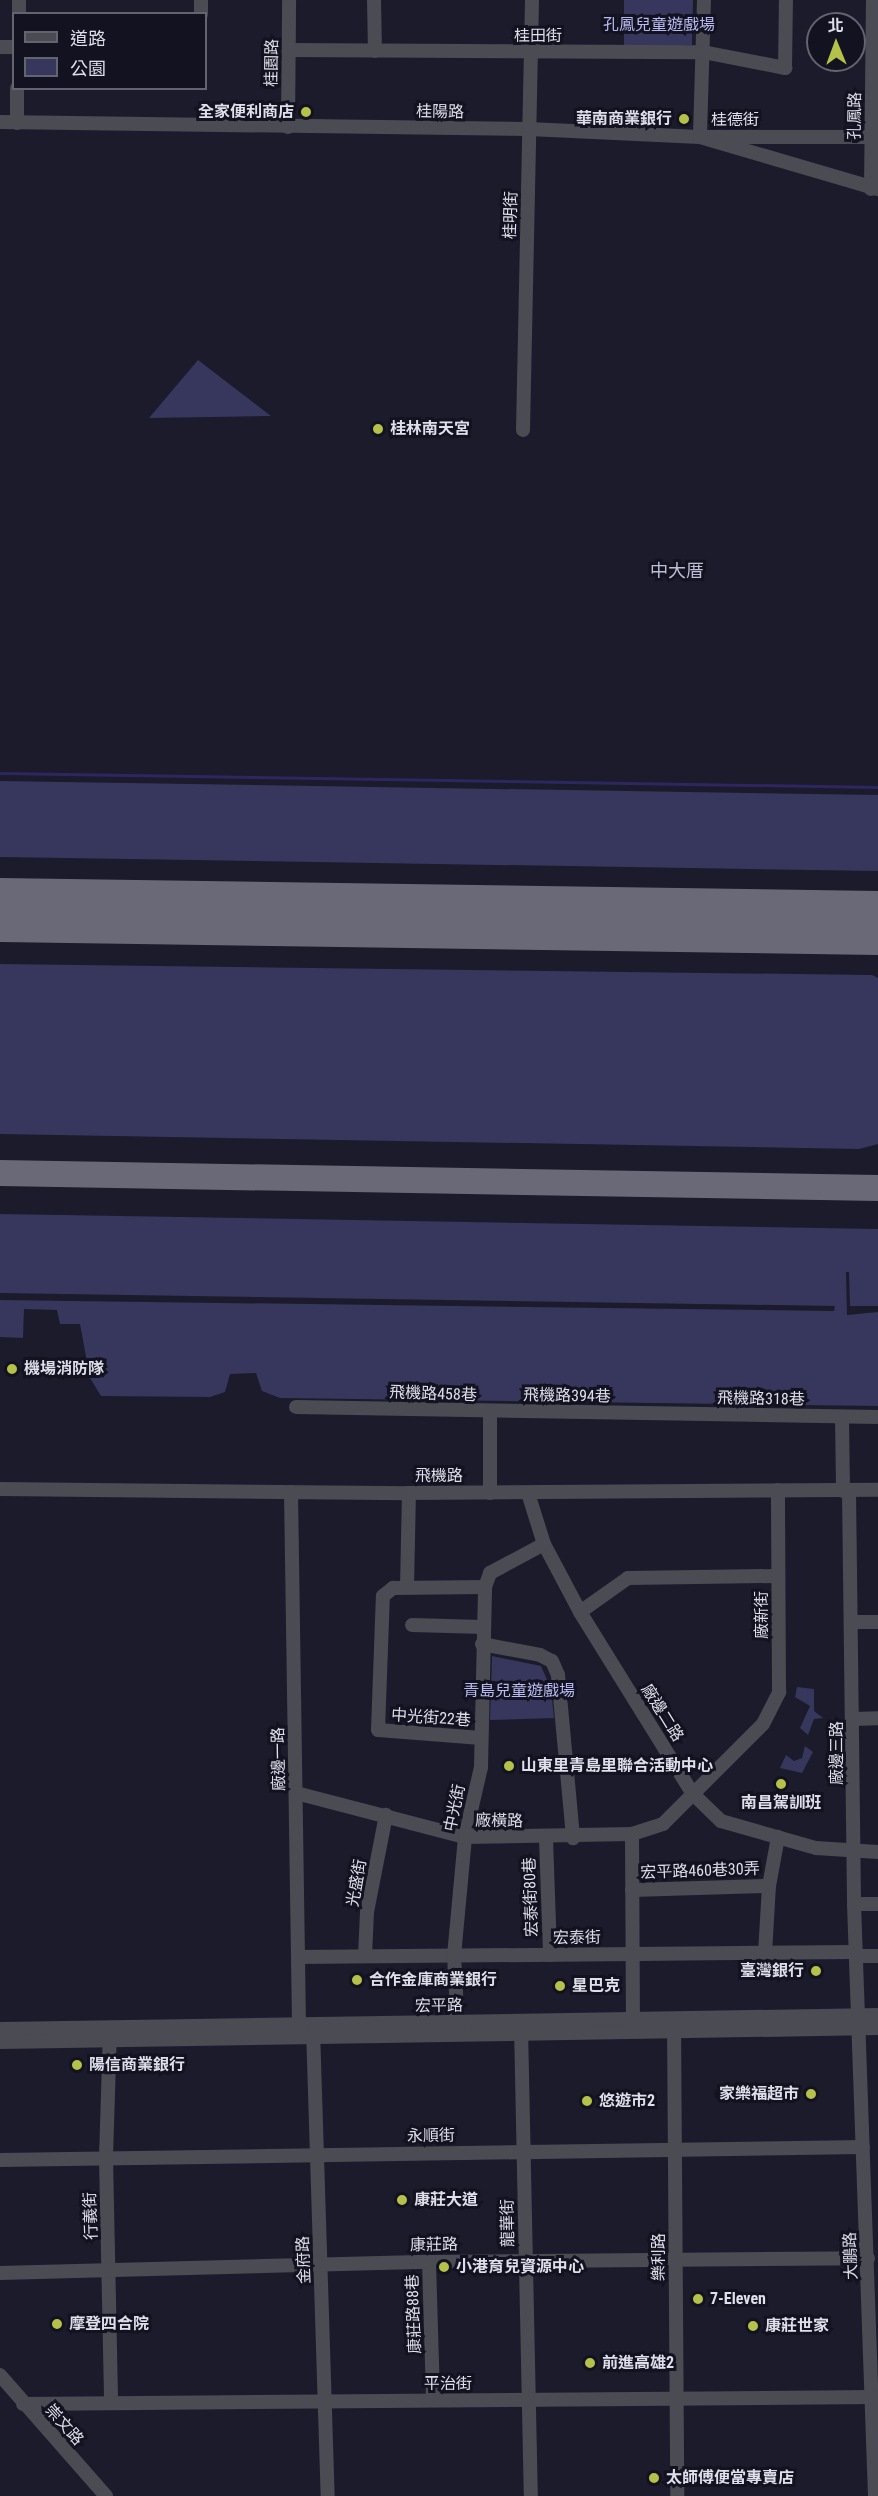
<!DOCTYPE html>
<html>
<head>
<meta charset="utf-8">
<style>
  body { margin:0 }
  #map { position:relative; width:878px; height:2496px; overflow:hidden; background:#1b1b2b; font-family:"Roboto Condensed","Noto Sans TC",sans-serif }
  div>[style] { position:absolute }
  [style*='--x'] { left:calc(var(--x)*1px); top:calc(var(--y)*1px); width:calc(var(--w)*1px); rotate:calc(var(--a)*1deg) }
  .green>* { inset:0; background:#37365d }
  .stream>* { height:3px; margin:-1.5px; padding:0 1.5px; transform-origin:1.5px; border-radius:1.5px; background:#2d2761 }
  .taxiway>* { height:26px; margin:-13px; padding:0 13px; transform-origin:13px; border-radius:13px; background:#696977 }
  .runway>* { height:64px; margin:-32px; padding:0 32px; transform-origin:32px; border-radius:32px; background:#696977 }
  .minor>* { height:14px; margin:-7px; padding:0 7px; transform-origin:7px; border-radius:7px; background:#4b4b54 }
  .dots>* { width:16px; height:16px; translate:-50% -50%; box-sizing:border-box; border:3px solid #121221; border-radius:50% }
  span { translate:-50% -50%; white-space:nowrap; text-align:center; line-height:1.15; -webkit-text-stroke:6px #121221; paint-order:stroke }
  .park-label { font-size:16px; color:#b9baf1 }
  .street-label { font-size:16px; color:#dedfea }
  .poi-label { font-size:16px; color:#dedfea; font-weight:700 }
  .right { translate:-100% -50%; text-align:right }
  .left { translate:0 -50%; text-align:left }
  .neighbourhood-label { font-size:18px; color:#bdbed5 }
  .legend { position:absolute; left:12px; top:12px; width:195px; height:78px; box-sizing:border-box; background:#121221; border:2px solid #646471; margin:0; padding:8px 10px; list-style:none; font-size:18px; color:#dedfea }
  .legend li { display:flex; align-items:center; gap:12px; height:30px }
  .legend b { width:30px; border:2px solid #646471 }
  .north { position:absolute; left:806px; top:12px; width:60px; height:60px; box-sizing:border-box; background:#121221; border:2px solid #646471; border-radius:50%; rotate:359deg; font-size:16px; font-weight:700; line-height:24px; text-align:center; color:#dedfea }
  .north::after { content:''; display:block; margin:auto; width:21px; height:27px; background:#b4c24a; clip-path:polygon(50% 0,100% 100%,50% 72%,0 100%) }
</style>
</head>
<body>
<div id="map">
  <div class="green">
    <div style="clip-path:polygon(624px 0,693px 0,692px 45px,624px 49px)"></div>
    <div style="clip-path:polygon(198px 360px,271px 416px,149px 418px)"></div>
    <div style="clip-path:polygon(0 781px,878px 795px,878px 871px,0 857px)"></div>
    <div style="clip-path:polygon(0 964px,872px 975px,878px 978px,878px 1144px,859px 1149px,0 1134px)"></div>
    <div style="clip-path:polygon(0 1214px,878px 1229px,878px 1306px,850px 1306px,849px 1272px,846px 1272px,847px 1315px,878px 1312px,878px 1406px,280px 1398px,262px 1391px,256px 1373px,230px 1374px,225px 1392px,210px 1397px,101px 1396px,90px 1378px,80px 1324px,60px 1324px,57px 1310px,24px 1309px,23px 1338px,0 1337px,0 1300px,834px 1311px,835px 1306px,0 1293px)"></div>
    <div style="clip-path:polygon(492px 1656px,541px 1666px,551px 1689px,554px 1718px,490px 1720px)"></div>
    <div style="clip-path:polygon(797px 1687px,814px 1689px,814px 1711px,823px 1718px,814px 1719px,808px 1735px,800px 1728px,810px 1706px,795px 1697px)"></div>
    <div style="clip-path:polygon(805px 1746px,813px 1752px,802px 1773px,780px 1768px,786px 1755px,794px 1761px,802px 1758px)"></div>
  </div>
  <div class="stream">
    <div style="--x:0;--y:773;--w:878;--a:0.91"></div>
  </div>
  <div class="taxiway">
    <div style="--x:0;--y:1173;--w:878;--a:0.98"></div>
  </div>
  <div class="runway">
    <div style="--x:0;--y:910;--w:878;--a:0.85"></div>
  </div>
  <div class="minor">
    <div style="--x:201;--y:0;--w:14;--a:90"></div>
    <div style="--x:374;--y:0;--w:51;--a:88.9"></div>
    <div style="--x:704;--y:0;--w:137;--a:91.7"></div>
    <div style="--x:700;--y:137;--w:172;--a:0"></div>
    <div style="--x:19;--y:14;--w:14;--a:-90"></div>
    <div style="--x:0;--y:47;--w:14;--a:0"></div>
    <div style="--x:289;--y:50;--w:414;--a:0.3"></div>
    <div style="--x:703;--y:52;--w:84;--a:11"></div>
    <div style="--x:785;--y:68;--w:68;--a:-89.2"></div>
    <div style="--x:0;--y:122;--w:529;--a:0.76"></div>
    <div style="--x:529;--y:129;--w:171;--a:2.7"></div>
    <div style="--x:700;--y:137;--w:185;--a:16.3"></div>
    <div style="--x:17;--y:123;--w:35;--a:-90"></div>
    <div style="--x:288;--y:127;--w:127;--a:-89.5"></div>
    <div style="--x:871;--y:189;--w:189;--a:-89.4"></div>
    <div style="--x:523;--y:430;--w:430;--a:-88.8"></div>
    <div style="--x:296;--y:1407;--w:582;--a:0.98"></div>
    <div style="--x:842;--y:1417;--w:74;--a:89.2"></div>
    <div style="--x:0;--y:1489;--w:409;--a:0.6"></div>
    <div style="--x:409;--y:1493;--w:469;--a:-0.4"></div>
    <div style="--x:849;--y:1491;--w:413;--a:89.3"></div>
    <div style="--x:854;--y:1904;--w:592;--a:87.97"></div>
    <div style="--x:291;--y:1492;--w:533;--a:89.14"></div>
    <div style="--x:490;--y:1493;--w:81;--a:-90"></div>
    <div style="--x:528;--y:1493;--w:53;--a:72.6"></div>
    <div style="--x:544;--y:1544;--w:77;--a:62.1"></div>
    <div style="--x:580;--y:1612;--w:214;--a:58.2"></div>
    <div style="--x:693;--y:1794;--w:39;--a:44"></div>
    <div style="--x:721;--y:1821;--w:99;--a:15.9"></div>
    <div style="--x:816;--y:1848;--w:62;--a:3.7"></div>
    <div style="--x:407;--y:1587;--w:94;--a:-88.8"></div>
    <div style="--x:580;--y:1612;--w:59;--a:-35.3"></div>
    <div style="--x:628;--y:1578;--w:150;--a:-0.8"></div>
    <div style="--x:851;--y:1622;--w:27;--a:0"></div>
    <div style="--x:412;--y:1625;--w:71;--a:1.6"></div>
    <div style="--x:482;--y:1644;--w:59;--a:10.7"></div>
    <div style="--x:540;--y:1655;--w:13;--a:27"></div>
    <div style="--x:552;--y:1661;--w:15;--a:67"></div>
    <div style="--x:558;--y:1675;--w:164;--a:84.7"></div>
    <div style="--x:853;--y:1719;--w:25;--a:-2"></div>
    <div style="--x:481;--y:1738;--w:103;--a:-175.6"></div>
    <div style="--x:378;--y:1730;--w:134;--a:-87.9"></div>
    <div style="--x:383;--y:1596;--w:13;--a:-39"></div>
    <div style="--x:393;--y:1588;--w:92;--a:-0.6"></div>
    <div style="--x:485;--y:1587;--w:15;--a:-70"></div>
    <div style="--x:490;--y:1573;--w:61;--a:-28.2"></div>
    <div style="--x:296;--y:1793;--w:175;--a:14.6"></div>
    <div style="--x:465;--y:1837;--w:167;--a:-1"></div>
    <div style="--x:632;--y:1834;--w:33;--a:-18"></div>
    <div style="--x:663;--y:1824;--w:141;--a:-45"></div>
    <div style="--x:763;--y:1724;--w:36;--a:-63"></div>
    <div style="--x:779;--y:1692;--w:202;--a:-90.3"></div>
    <div style="--x:632;--y:1834;--w:186;--a:89.7"></div>
    <div style="--x:546;--y:1838;--w:117;--a:88"></div>
    <div style="--x:632;--y:1890;--w:137;--a:-1.7"></div>
    <div style="--x:854;--y:1904;--w:24;--a:0"></div>
    <div style="--x:765;--y:1953;--w:67;--a:-86.6"></div>
    <div style="--x:769;--y:1886;--w:50;--a:-79.6"></div>
    <div style="--x:365;--y:1956;--w:44;--a:-87.4"></div>
    <div style="--x:367;--y:1912;--w:99;--a:-78.9"></div>
    <div style="--x:856;--y:1956;--w:22;--a:0"></div>
    <div style="--x:298;--y:1957;--w:557;--a:-0.51"></div>
    <div style="--x:674;--y:2021;--w:475;--a:89.6"></div>
    <div style="--x:521;--y:2027;--w:469;--a:88.8"></div>
    <div style="--x:0;--y:2029;--w:878;--a:-0.91"></div>
    <div style="--x:313;--y:2029;--w:467;--a:88.2"></div>
    <div style="--x:458;--y:2029;--w:73;--a:-93.1"></div>
    <div style="--x:454;--y:1956;--w:120;--a:-84.7"></div>
    <div style="--x:465;--y:1837;--w:72;--a:-77.1"></div>
    <div style="--x:481;--y:1767;--w:180;--a:-88.7"></div>
    <div style="--x:110;--y:2030;--w:128;--a:91.8"></div>
    <div style="--x:106;--y:2158;--w:245;--a:88.8"></div>
    <div style="--x:0;--y:2042;--w:878;--a:-0.91"></div>
    <div style="--x:0;--y:2160;--w:863;--a:-0.86"></div>
    <div style="--x:429;--y:2262;--w:138;--a:88.3"></div>
    <div style="--x:0;--y:2273;--w:429;--a:-1.5"></div>
    <div style="--x:429;--y:2262;--w:439;--a:-0.5"></div>
    <div style="--x:0;--y:2375;--w:161;--a:48.8"></div>
    <div style="--x:23;--y:2404;--w:850;--a:-0.47"></div>
  </div>
  <div class="dots">
    <div style="left:306px;top:112px;background:#b4c24a"></div>
    <div style="left:684px;top:119px;background:#b4c24a"></div>
    <div style="left:378px;top:429px;background:#b4c24a"></div>
    <div style="left:12px;top:1369px;background:#b4c24a"></div>
    <div style="left:509px;top:1766px;background:#b4c24a"></div>
    <div style="left:781px;top:1784px;background:#b4c24a"></div>
    <div style="left:816px;top:1971px;background:#b4c24a"></div>
    <div style="left:357px;top:1980px;background:#b4c24a"></div>
    <div style="left:560px;top:1986px;background:#b4c24a"></div>
    <div style="left:77px;top:2065px;background:#b4c24a"></div>
    <div style="left:811px;top:2094px;background:#b4c24a"></div>
    <div style="left:587px;top:2101px;background:#b4c24a"></div>
    <div style="left:402px;top:2200px;background:#b4c24a"></div>
    <div style="left:444px;top:2267px;background:#b4c24a"></div>
    <div style="left:698px;top:2299px;background:#b4c24a"></div>
    <div style="left:57px;top:2324px;background:#b4c24a"></div>
    <div style="left:753px;top:2326px;background:#b4c24a"></div>
    <div style="left:590px;top:2363px;background:#b4c24a"></div>
    <div style="left:654px;top:2478px;background:#b4c24a"></div>
  </div>
  <div class="park-label">
    <span style="left:659px;top:25px">孔鳳兒童遊戲場</span>
    <span style="left:519px;top:1691px">青島兒童遊戲場</span>
  </div>
  <div class="street-label">
    <span style="left:538px;top:36px">桂田街</span>
    <span style="left:272px;top:63px;rotate:-89deg">桂園路</span>
    <span style="left:440px;top:112px;rotate:1deg">桂陽路</span>
    <span style="left:855px;top:116px;rotate:-89deg">孔鳳路</span>
    <span style="left:735px;top:120px">桂德街</span>
    <span style="left:511px;top:215px;rotate:-88deg">桂明街</span>
    <span style="left:433px;top:1394px;rotate:2deg">飛機路458巷</span>
    <span style="left:567px;top:1396px;rotate:1deg">飛機路394巷</span>
    <span style="left:761px;top:1399px;rotate:1deg">飛機路318巷</span>
    <span style="left:439px;top:1476px">飛機路</span>
    <span style="left:762px;top:1615px;rotate:-90deg">廠新街</span>
    <span style="left:662px;top:1713px;rotate:58deg">廠邊二路</span>
    <span style="left:431px;top:1718px;rotate:4deg">中光街22巷</span>
    <span style="left:837px;top:1753px;rotate:-90deg">廠邊三路</span>
    <span style="left:279px;top:1759px;rotate:-91deg">廠邊一路</span>
    <span style="left:455px;top:1808px;rotate:-78deg">中光街</span>
    <span style="left:499px;top:1821px;rotate:1deg">廠橫路</span>
    <span style="left:700px;top:1871px;rotate:-2deg">宏平路460巷30弄</span>
    <span style="left:357px;top:1883px;rotate:-80deg">光盛街</span>
    <span style="left:531px;top:1897px;rotate:-92deg">宏泰街80巷</span>
    <span style="left:577px;top:1938px;rotate:-1deg">宏泰街</span>
    <span style="left:439px;top:2006px;rotate:-1deg">宏平路</span>
    <span style="left:431px;top:2136px;rotate:-1deg">永順街</span>
    <span style="left:91px;top:2216px;rotate:-92deg">行義街</span>
    <span style="left:508px;top:2223px;rotate:-91deg">龍華街</span>
    <span style="left:434px;top:2245px;rotate:-1deg">康莊路</span>
    <span style="left:851px;top:2256px;rotate:-92deg">大鵬路</span>
    <span style="left:659px;top:2257px;rotate:-90deg">樂利路</span>
    <span style="left:304px;top:2260px;rotate:-92deg">金府路</span>
    <span style="left:414px;top:2314px;rotate:-92deg">康莊路88巷</span>
    <span style="left:448px;top:2384px">平治街</span>
    <span style="left:64px;top:2425px;rotate:48deg">崇文路</span>
  </div>
  <div class="poi-label">
    <span class="right" style="left:294px;top:112px">全家便利商店</span>
    <span class="right" style="left:672px;top:119px">華南商業銀行</span>
    <span class="left" style="left:390px;top:429px">桂林南天宮</span>
    <span class="left" style="left:24px;top:1369px">機場消防隊</span>
    <span class="left" style="left:521px;top:1766px">山東里青島里聯合活動中心</span>
    <span style="left:781px;top:1803px">南昌駕訓班</span>
    <span class="right" style="left:804px;top:1971px">臺灣銀行</span>
    <span class="left" style="left:369px;top:1980px">合作金庫商業銀行</span>
    <span class="left" style="left:572px;top:1986px">星巴克</span>
    <span class="left" style="left:89px;top:2065px">陽信商業銀行</span>
    <span class="right" style="left:799px;top:2094px">家樂福超市</span>
    <span class="left" style="left:599px;top:2101px">悠遊市2</span>
    <span class="left" style="left:414px;top:2200px">康莊大道</span>
    <span class="left" style="left:456px;top:2267px">小港育兒資源中心</span>
    <span class="left" style="left:710px;top:2299px">7-Eleven</span>
    <span class="left" style="left:69px;top:2324px">摩登四合院</span>
    <span class="left" style="left:765px;top:2326px">康莊世家</span>
    <span class="left" style="left:602px;top:2363px">前進高雄2</span>
    <span class="left" style="left:666px;top:2478px">太師傅便當專賣店</span>
  </div>
  <div class="neighbourhood-label">
    <span style="left:677px;top:571px">中大厝</span>
  </div>
  <ul class="legend">
  <li><b style="height:8px;background:#4b4b54"></b>道路</li>
  <li><b style="height:16px;background:#37365d"></b>公園</li>
  </ul>
  <div class="north">北</div>
</div>
</body>
</html>
